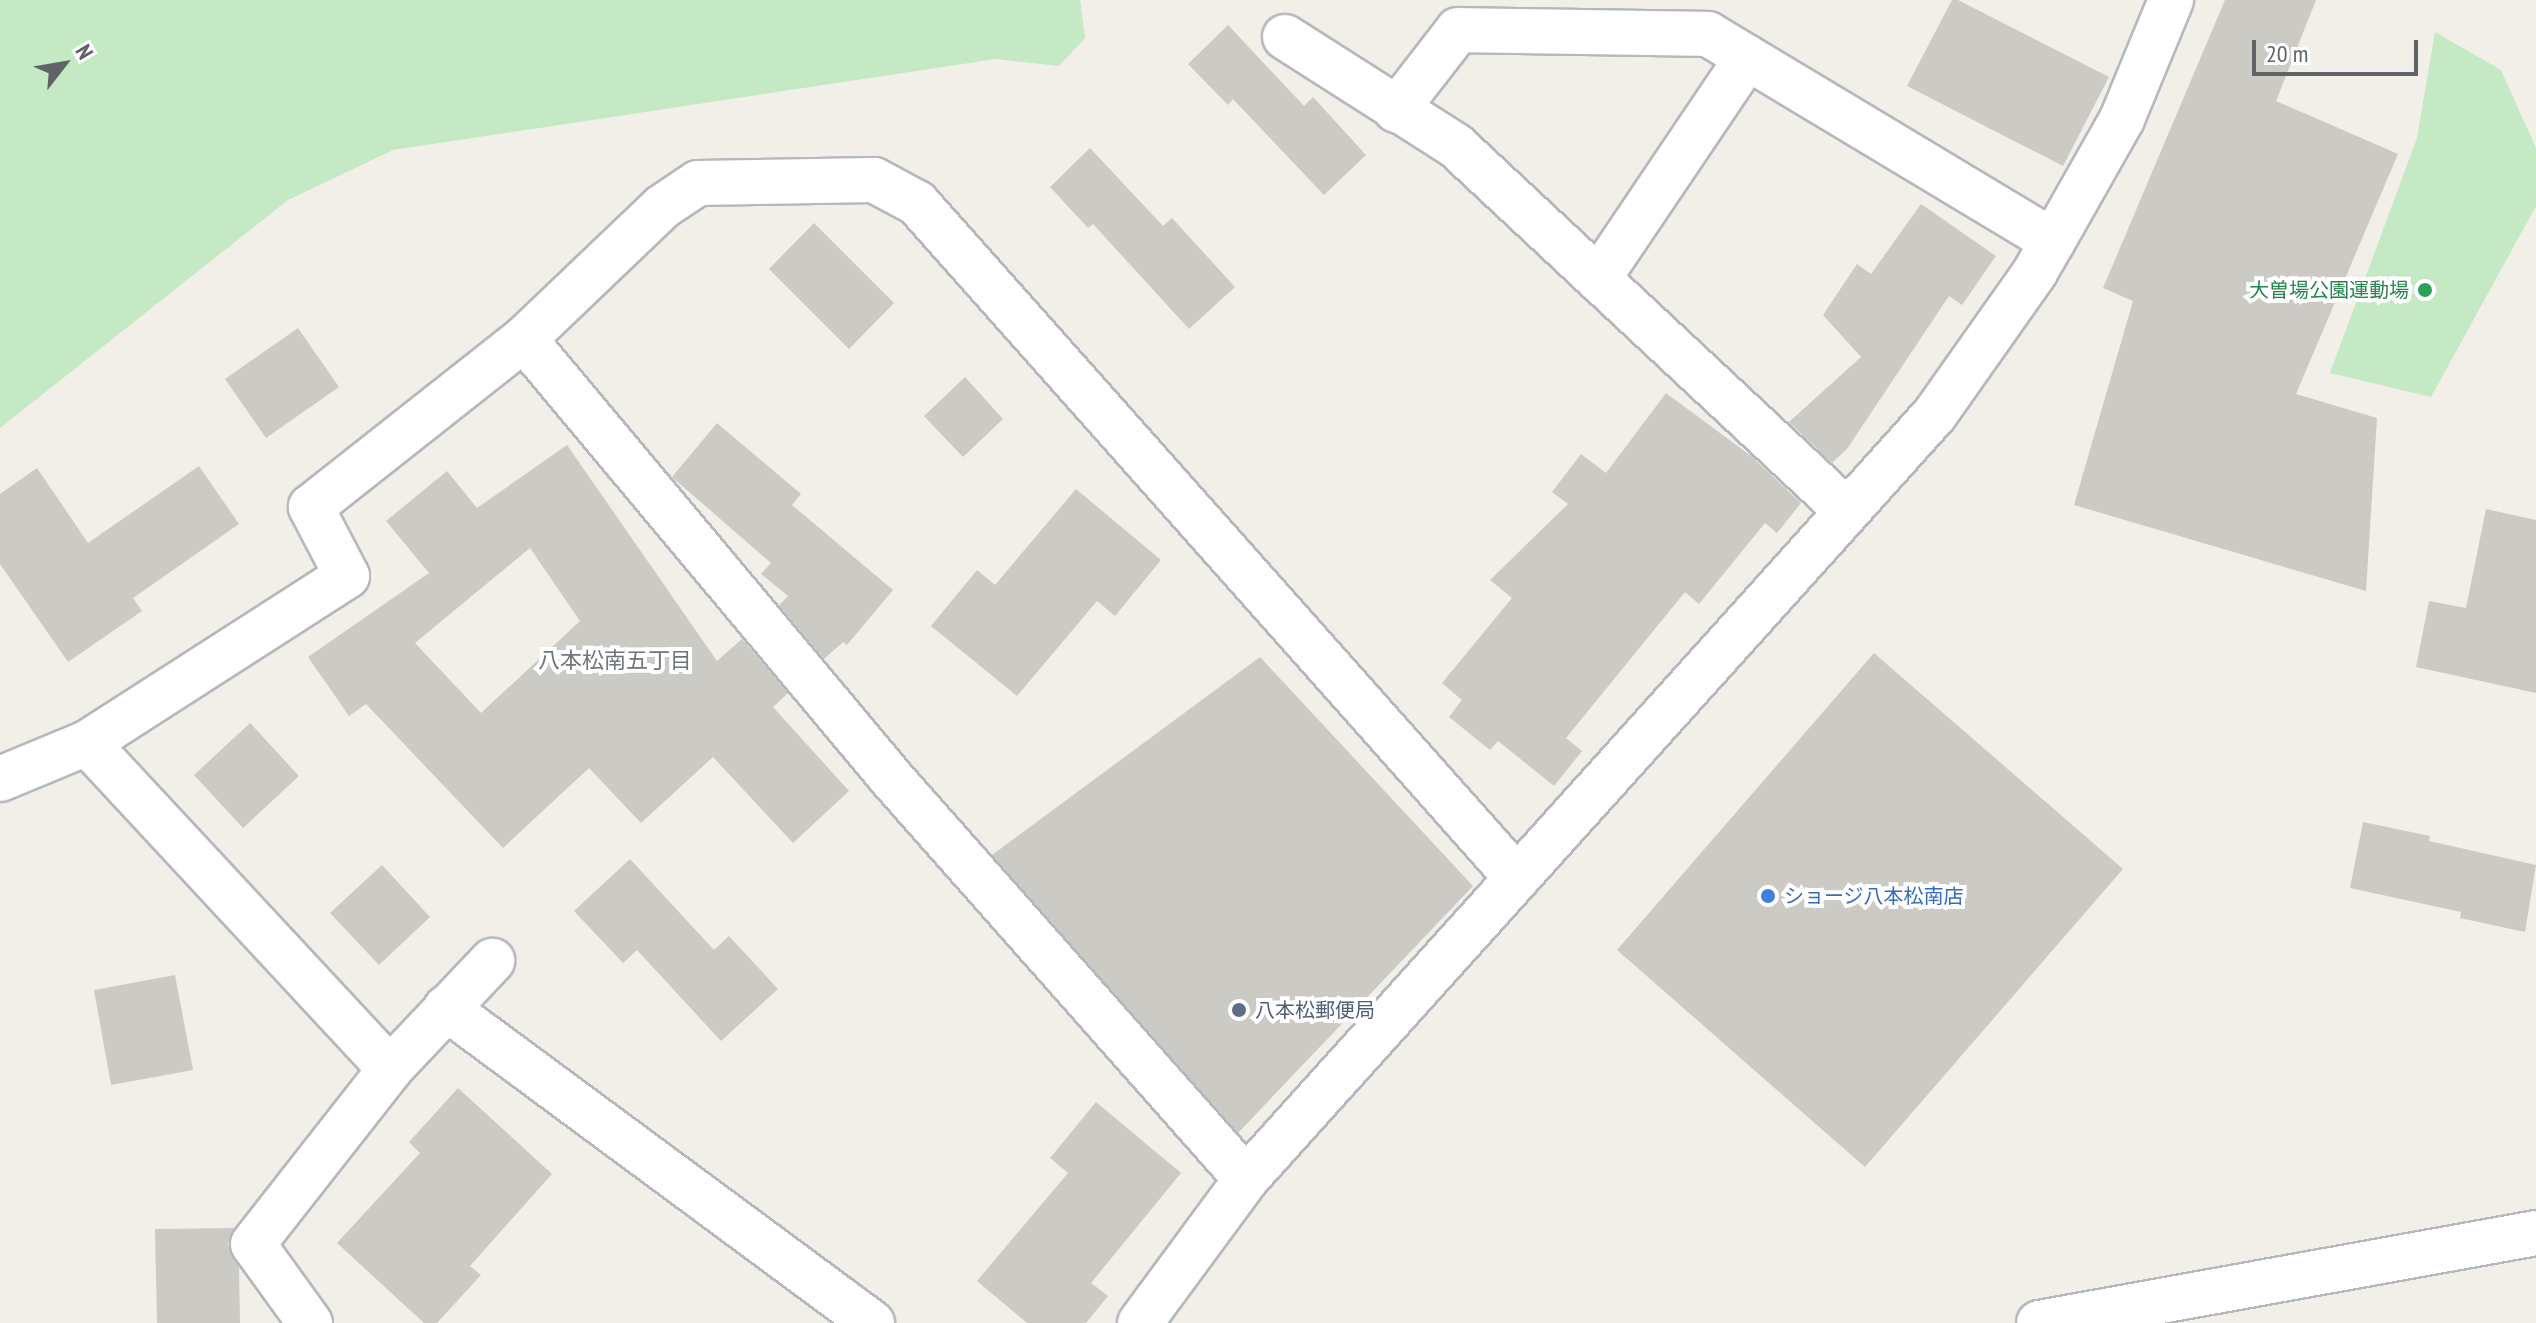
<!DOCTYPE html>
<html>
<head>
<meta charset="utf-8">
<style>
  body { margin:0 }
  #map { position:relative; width:2536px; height:1323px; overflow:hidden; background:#f1efe8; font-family:"PT Sans Narrow","Noto Sans JP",sans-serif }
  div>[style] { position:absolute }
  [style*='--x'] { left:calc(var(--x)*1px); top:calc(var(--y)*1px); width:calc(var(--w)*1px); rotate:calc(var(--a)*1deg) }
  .green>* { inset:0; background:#c5e8c5 }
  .building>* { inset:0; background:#cccac5 }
  .roads { filter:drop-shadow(2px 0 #b5b8bc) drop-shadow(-2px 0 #b5b8bc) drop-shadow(0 2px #b5b8bc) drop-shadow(0 -2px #b5b8bc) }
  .minor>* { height:44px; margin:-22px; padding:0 22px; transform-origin:22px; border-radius:22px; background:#fff }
  .dots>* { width:22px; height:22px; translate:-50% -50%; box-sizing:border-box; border:4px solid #fff; border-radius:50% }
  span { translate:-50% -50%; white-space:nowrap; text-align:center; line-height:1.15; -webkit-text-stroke:8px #fff; paint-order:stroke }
  .leisure-label { font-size:20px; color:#27864d }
  .right { translate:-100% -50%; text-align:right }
  .shop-label { font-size:20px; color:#366cbe }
  .left { translate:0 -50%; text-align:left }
  .service-label { font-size:20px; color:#4e5e75 }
  .neighbourhood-label { font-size:22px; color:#70757a }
  .north { position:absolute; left:24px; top:24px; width:80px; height:80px; -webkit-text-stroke:6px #fff; paint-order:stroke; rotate:59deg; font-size:22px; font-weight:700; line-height:32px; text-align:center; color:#5f6368 }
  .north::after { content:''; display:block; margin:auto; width:28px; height:36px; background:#5f6368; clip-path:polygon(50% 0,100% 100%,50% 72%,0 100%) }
  .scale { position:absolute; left:2252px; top:40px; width:166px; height:36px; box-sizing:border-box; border:4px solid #5f6368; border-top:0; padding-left:10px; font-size:24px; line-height:28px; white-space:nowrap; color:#5f6368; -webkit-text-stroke:6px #fff; paint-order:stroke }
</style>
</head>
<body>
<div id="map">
  <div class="green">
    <div style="clip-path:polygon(0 0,1080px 0,1085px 38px,1059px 66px,996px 59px,393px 150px,288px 200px,0 428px)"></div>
    <div style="clip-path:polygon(2435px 32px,2501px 70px,2536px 148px,2536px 206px,2431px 397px,2330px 373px,2417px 138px)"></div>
  </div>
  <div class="building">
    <div style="clip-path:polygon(1952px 0,1958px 0,2109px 77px,2063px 166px,1907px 86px)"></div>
    <div style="clip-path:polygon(2225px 0,2316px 0,2276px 101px,2398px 154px,2296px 394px,2377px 418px,2366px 591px,2074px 505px,2133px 301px,2103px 288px)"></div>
    <div style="clip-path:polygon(1228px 25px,1304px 106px,1313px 97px,1366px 155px,1324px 195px,1233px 99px,1228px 105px,1188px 64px)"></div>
    <div style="clip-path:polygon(1090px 148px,1163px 226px,1172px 218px,1235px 287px,1189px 329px,1093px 224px,1088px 228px,1050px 187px)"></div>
    <div style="clip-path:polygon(1921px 204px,1996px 256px,1962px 305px,1949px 296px,1847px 449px,1832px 463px,1789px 422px,1861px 357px,1823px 315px,1857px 264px,1871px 274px)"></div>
    <div style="clip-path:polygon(814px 223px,894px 303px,849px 349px,769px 269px)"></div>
    <div style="clip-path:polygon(298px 328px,339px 387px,266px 438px,225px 379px)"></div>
    <div style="clip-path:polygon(965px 377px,1003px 419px,963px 457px,924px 416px)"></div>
    <div style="clip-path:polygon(1666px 393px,1751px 456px,1801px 503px,1777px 533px,1765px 523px,1699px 604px,1685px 592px,1566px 738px,1582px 751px,1554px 786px,1498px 741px,1490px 750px,1449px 717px,1462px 700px,1442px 683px,1512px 598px,1490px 580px,1568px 504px,1552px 492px,1581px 454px,1606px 473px)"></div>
    <div style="clip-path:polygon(717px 423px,801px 494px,792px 505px,893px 590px,847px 645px,843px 642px,824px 659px,779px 605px,788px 596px,761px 574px,771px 563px,672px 477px)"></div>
    <div style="clip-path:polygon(evenodd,567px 445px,717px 661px,742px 639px,788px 693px,773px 707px,849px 791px,793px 843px,713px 757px,641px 823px,589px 768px,503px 848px,366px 704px,349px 716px,308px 657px,429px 573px,386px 521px,447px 471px,477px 508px,567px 445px,530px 548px,580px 621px,481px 713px,415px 643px,530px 548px)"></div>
    <div style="clip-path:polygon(199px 466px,239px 524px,133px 598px,142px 611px,68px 662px,0 564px,0 494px,37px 468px,88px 543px)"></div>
    <div style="clip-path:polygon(1076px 489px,1161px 560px,1115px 616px,1097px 601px,1017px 696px,931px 626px,977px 570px,995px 585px)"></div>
    <div style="clip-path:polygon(2486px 509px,2536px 520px,2536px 693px,2416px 667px,2429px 601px,2466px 608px)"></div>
    <div style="clip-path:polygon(1874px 653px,2123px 869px,1865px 1167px,1617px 950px)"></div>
    <div style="clip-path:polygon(1260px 657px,1473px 886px,1238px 1133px,992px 855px)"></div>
    <div style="clip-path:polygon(250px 723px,299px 776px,243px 828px,194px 775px)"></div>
    <div style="clip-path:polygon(2363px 822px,2430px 836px,2429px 841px,2536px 865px,2525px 932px,2460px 918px,2461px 912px,2350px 888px)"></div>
    <div style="clip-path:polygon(630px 859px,714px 950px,729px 936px,778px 989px,721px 1041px,637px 950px,623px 963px,574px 911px)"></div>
    <div style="clip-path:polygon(382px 865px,430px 917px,379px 965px,330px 913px)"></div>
    <div style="clip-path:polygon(175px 975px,193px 1070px,111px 1085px,94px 990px)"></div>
    <div style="clip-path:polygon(458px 1088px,552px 1174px,470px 1266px,481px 1275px,437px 1323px,424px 1323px,337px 1243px,420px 1153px,409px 1142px)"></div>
    <div style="clip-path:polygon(1096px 1102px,1181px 1173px,1091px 1283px,1108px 1296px,1086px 1323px,1027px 1323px,977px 1281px,1068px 1173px,1050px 1158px)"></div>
    <div style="clip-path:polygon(234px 1228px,228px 1244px,239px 1267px,240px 1323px,157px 1323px,155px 1229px)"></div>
  </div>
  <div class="roads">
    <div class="minor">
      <div style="--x:1285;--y:37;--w:203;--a:32.5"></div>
      <div style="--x:1456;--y:146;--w:535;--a:43.03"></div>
      <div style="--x:1396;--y:110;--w:101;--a:-52.2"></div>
      <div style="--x:1458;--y:30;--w:250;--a:0.9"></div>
      <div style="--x:1708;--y:34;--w:402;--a:31"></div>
      <div style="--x:1598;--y:279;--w:267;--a:-56"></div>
      <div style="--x:524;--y:339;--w:574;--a:50.09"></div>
      <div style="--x:892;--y:779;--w:534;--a:48.49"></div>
      <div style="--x:87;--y:743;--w:445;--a:47.1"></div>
      <div style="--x:0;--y:779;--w:94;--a:-22.5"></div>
      <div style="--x:87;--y:743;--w:309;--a:-32.7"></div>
      <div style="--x:347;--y:576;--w:78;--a:-117.6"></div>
      <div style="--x:311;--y:507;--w:271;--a:-38.3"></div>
      <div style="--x:524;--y:339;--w:191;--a:-43.7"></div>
      <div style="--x:662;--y:207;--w:43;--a:-33.7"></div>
      <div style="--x:698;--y:183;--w:176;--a:-1"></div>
      <div style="--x:874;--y:180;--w:49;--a:28.1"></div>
      <div style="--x:917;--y:203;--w:903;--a:48.37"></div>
      <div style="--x:446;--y:1008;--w:530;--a:36.48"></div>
      <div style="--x:310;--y:1323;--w:97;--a:-125.8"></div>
      <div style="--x:253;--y:1244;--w:222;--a:-51.9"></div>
      <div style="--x:390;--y:1069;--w:149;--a:-46.6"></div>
      <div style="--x:1140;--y:1323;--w:179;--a:-53.6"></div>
      <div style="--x:1246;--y:1179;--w:1030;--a:-47.99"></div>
      <div style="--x:1935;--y:414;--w:174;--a:-54.8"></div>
      <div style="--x:2035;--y:272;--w:36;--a:-60"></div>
      <div style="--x:2053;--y:241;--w:140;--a:-60.5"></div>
      <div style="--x:2122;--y:119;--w:129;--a:-67.6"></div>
      <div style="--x:2039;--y:1323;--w:505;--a:-10.26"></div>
    </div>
  </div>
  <div class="dots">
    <div style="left:2425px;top:290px;background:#2e9e5b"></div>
    <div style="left:1768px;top:896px;background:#3f7fe0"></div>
    <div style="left:1239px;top:1010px;background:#5c6f8a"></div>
  </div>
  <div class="leisure-label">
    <span class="right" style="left:2409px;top:290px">大曽場公園運動場</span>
  </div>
  <div class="shop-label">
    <span class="left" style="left:1784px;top:896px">ショージ八本松南店</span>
  </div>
  <div class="service-label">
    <span class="left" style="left:1255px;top:1010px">八本松郵便局</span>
  </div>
  <div class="neighbourhood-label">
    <span style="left:615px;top:661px">八本松南五丁目</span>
  </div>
  <div class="north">N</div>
  <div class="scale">20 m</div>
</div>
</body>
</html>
